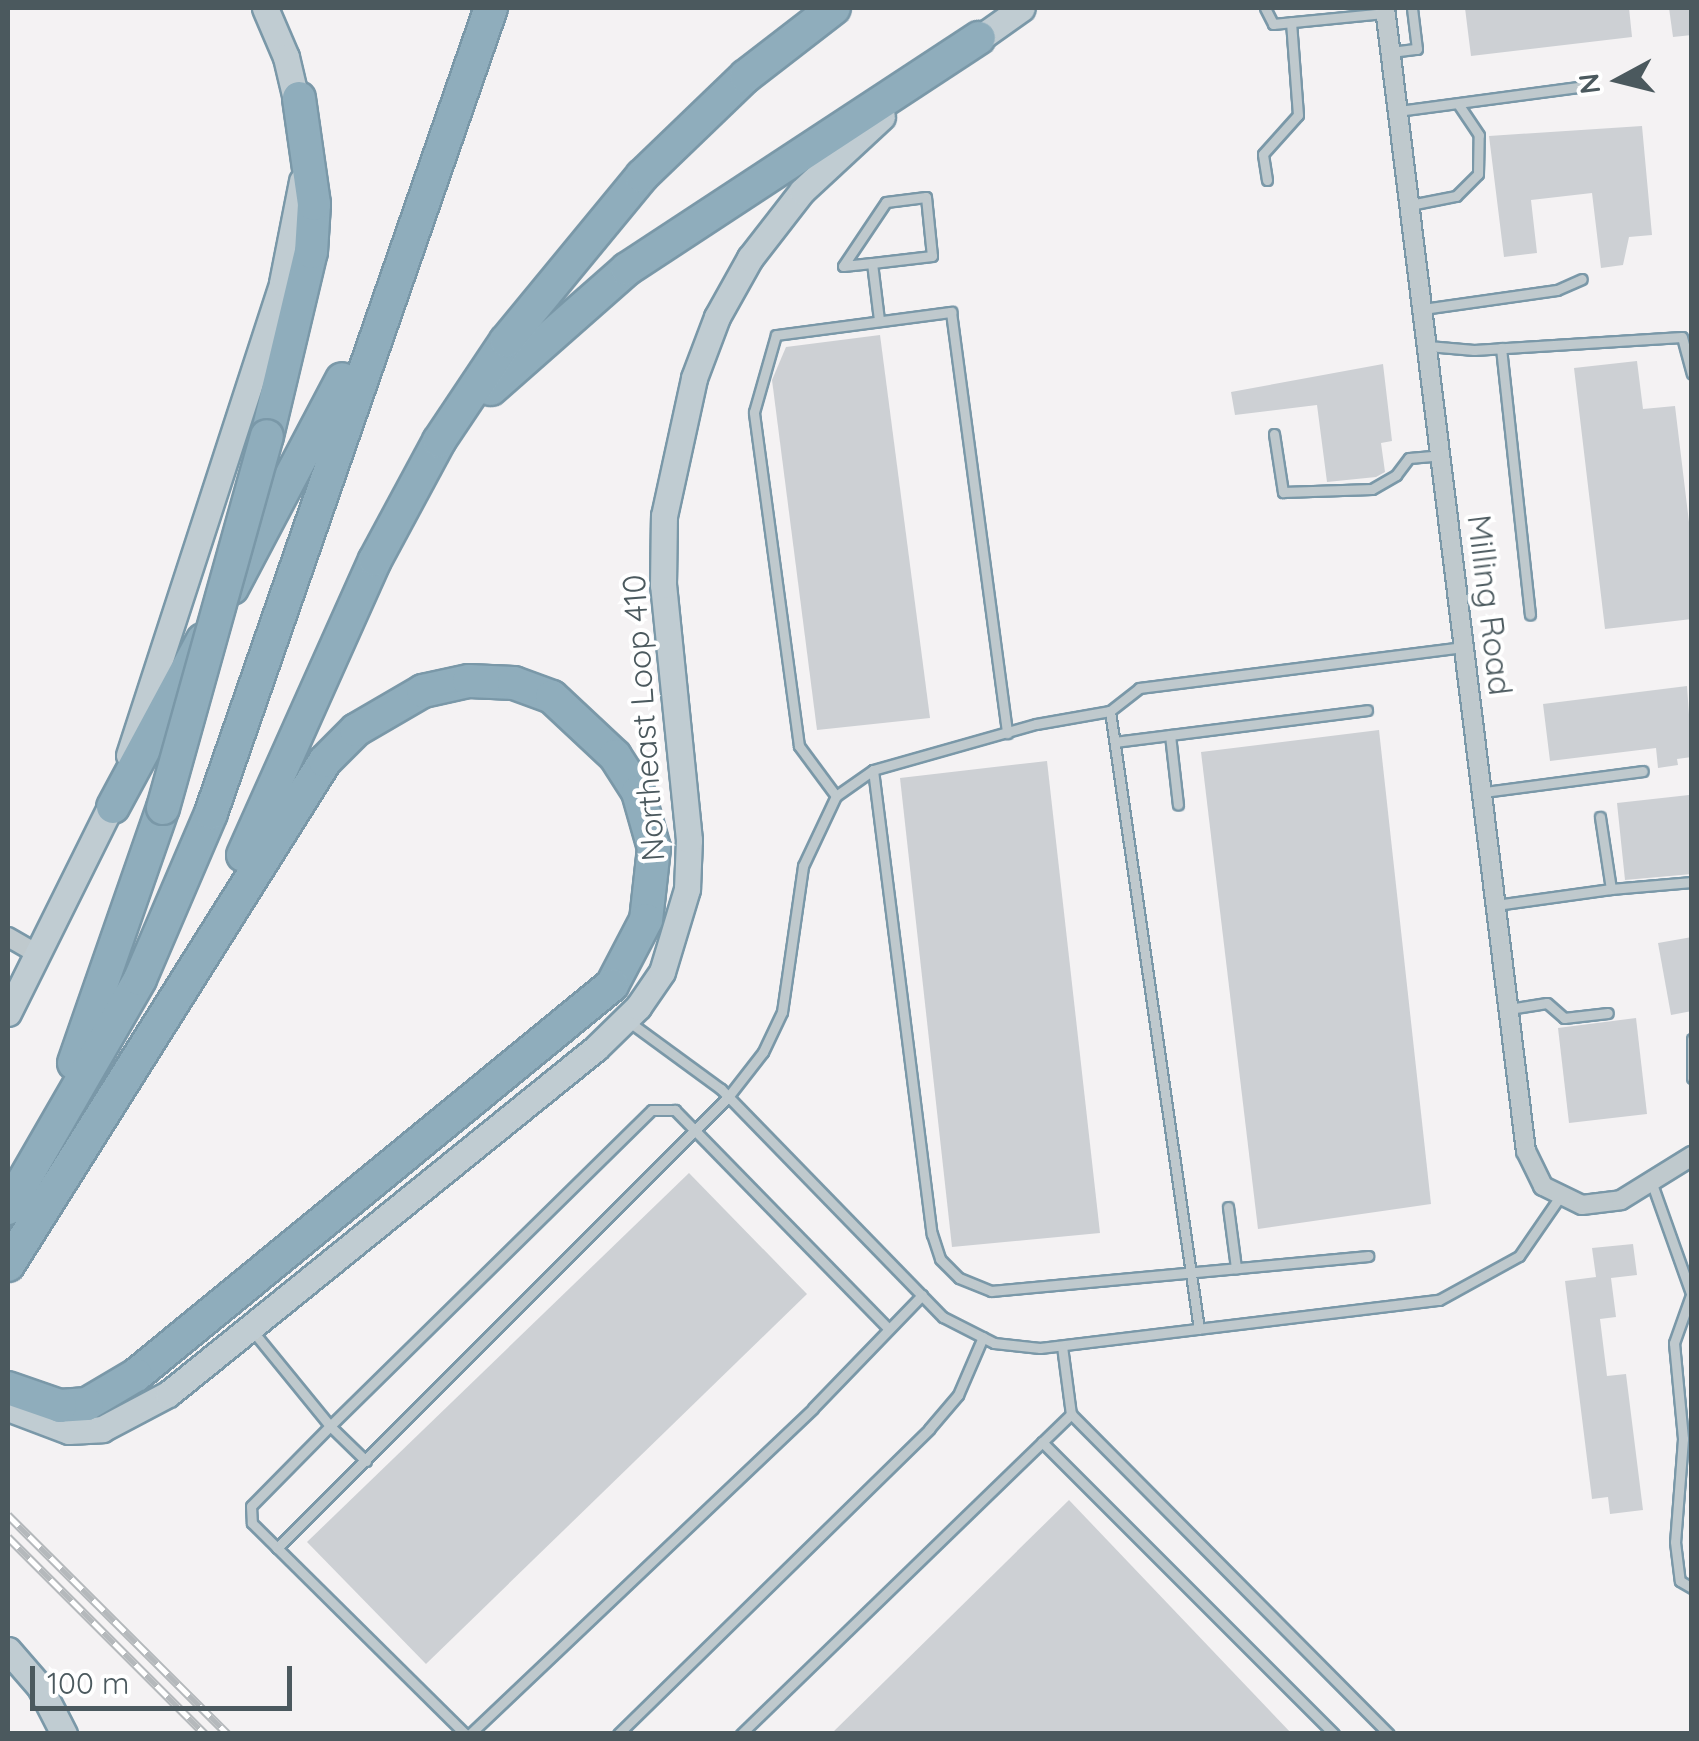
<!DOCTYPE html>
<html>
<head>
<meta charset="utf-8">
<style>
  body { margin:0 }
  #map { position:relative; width:1699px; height:1741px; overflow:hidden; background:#f4f2f3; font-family:Quicksand,sans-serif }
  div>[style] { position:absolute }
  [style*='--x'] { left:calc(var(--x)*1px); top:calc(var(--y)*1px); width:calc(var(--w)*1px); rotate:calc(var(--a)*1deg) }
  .building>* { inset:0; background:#cdd0d4 }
  .roads { filter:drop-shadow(2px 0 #7a98a8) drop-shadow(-2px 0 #7a98a8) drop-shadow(0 2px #7a98a8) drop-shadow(0 -2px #7a98a8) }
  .service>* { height:9px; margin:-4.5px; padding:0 4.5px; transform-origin:4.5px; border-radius:4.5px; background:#bfc9cd }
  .minor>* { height:18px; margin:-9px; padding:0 9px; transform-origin:9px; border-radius:9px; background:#bfc9cd }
  .secondary>* { height:25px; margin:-12.5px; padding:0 12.5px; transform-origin:12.5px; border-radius:12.5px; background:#c0ccd2 }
  .motorway>* { height:32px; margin:-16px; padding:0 16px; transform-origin:16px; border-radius:16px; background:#8fadbc }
  .rail>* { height:9px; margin-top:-4.5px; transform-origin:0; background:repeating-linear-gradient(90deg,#fff 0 15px,#b5b9bc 0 30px); box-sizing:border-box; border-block:2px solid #b5b9bc }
  .bridges { filter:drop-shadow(2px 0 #7a98a8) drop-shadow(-2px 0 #7a98a8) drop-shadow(0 2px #7a98a8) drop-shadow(0 -2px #7a98a8) }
  .motorway-bridge>* { height:32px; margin:-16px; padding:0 16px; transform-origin:16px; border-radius:16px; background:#8fadbc }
  span { translate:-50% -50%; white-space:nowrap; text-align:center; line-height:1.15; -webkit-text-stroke:8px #fff; paint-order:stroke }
  .street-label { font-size:32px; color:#4b595e }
  .frame { position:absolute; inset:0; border:10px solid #4b595e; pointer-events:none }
  .north { position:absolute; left:1569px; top:30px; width:100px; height:100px; -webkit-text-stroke:8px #fff; paint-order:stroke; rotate:263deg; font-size:28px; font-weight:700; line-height:40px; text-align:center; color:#4b595e }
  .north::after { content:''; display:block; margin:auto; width:35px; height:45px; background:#4b595e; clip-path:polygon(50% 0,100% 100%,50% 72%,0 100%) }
  .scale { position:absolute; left:30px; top:1666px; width:262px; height:45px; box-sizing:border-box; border:5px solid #4b595e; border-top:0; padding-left:12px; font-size:30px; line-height:35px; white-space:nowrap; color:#4b595e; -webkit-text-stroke:8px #fff; paint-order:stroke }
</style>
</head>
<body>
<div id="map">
  <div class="building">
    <div style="clip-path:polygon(1465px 8px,1629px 8px,1632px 37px,1471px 56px)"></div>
    <div style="clip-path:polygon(1669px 8px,1692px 8px,1692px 35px,1673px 37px)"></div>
    <div style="clip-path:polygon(1642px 126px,1652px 235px,1629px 237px,1623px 265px,1601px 268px,1592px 193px,1531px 200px,1537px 253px,1504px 257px,1489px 136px)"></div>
    <div style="clip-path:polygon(880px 335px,930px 718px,817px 730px,772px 380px,786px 347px)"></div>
    <div style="clip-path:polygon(1637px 361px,1643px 409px,1675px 406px,1692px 547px,1692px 619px,1605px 629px,1574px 368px)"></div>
    <div style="clip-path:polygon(1383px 364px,1392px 441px,1381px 443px,1385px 472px,1376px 477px,1327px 482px,1317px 405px,1235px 415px,1231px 392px)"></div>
    <div style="clip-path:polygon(1687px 686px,1692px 757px,1677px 759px,1678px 765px,1658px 768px,1656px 748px,1550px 761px,1543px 704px)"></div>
    <div style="clip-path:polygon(1379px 730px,1431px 1204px,1258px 1229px,1201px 752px)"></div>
    <div style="clip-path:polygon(1047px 761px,1100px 1233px,952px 1247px,900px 778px)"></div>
    <div style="clip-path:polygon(1689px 795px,1692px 874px,1625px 880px,1617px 803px)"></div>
    <div style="clip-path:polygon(1692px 937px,1692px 1011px,1671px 1015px,1658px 943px)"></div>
    <div style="clip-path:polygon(1636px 1018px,1647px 1114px,1569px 1123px,1558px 1028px)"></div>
    <div style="clip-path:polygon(689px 1173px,807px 1294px,426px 1664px,307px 1542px)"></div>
    <div style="clip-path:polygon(1633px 1244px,1637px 1275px,1611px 1278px,1616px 1317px,1600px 1319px,1607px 1376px,1626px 1374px,1643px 1510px,1610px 1514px,1608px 1497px,1592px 1499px,1565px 1281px,1596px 1277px,1592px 1248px)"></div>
    <div style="clip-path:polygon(1069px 1500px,1292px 1734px,831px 1734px)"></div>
  </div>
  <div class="roads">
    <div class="service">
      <div style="--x:1265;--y:8;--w:18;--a:63"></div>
      <div style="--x:1273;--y:24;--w:114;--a:-5.6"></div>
      <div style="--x:1391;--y:52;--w:26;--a:-7"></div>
      <div style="--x:1417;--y:49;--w:41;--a:-97"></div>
      <div style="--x:1398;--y:111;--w:181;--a:-7.6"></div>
      <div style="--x:1267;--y:180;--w:26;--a:-99"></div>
      <div style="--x:1263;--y:154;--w:52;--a:-48.1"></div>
      <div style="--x:1298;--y:115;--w:93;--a:-94.3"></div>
      <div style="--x:1410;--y:205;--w:47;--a:-11.1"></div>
      <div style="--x:1456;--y:196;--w:31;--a:-45"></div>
      <div style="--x:1478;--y:174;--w:39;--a:-89"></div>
      <div style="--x:1479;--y:135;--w:37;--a:-124"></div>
      <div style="--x:872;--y:263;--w:29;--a:174"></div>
      <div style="--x:843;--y:266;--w:77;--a:-56.1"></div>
      <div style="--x:886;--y:202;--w:40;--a:-7.1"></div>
      <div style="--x:926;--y:197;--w:59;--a:84.2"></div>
      <div style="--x:932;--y:256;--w:60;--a:173.3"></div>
      <div style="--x:872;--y:263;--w:57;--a:83"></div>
      <div style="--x:1423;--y:309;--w:135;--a:-8.1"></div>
      <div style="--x:1557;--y:290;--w:27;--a:-24"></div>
      <div style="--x:1428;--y:346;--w:46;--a:5"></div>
      <div style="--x:1474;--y:350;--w:208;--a:-3.6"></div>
      <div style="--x:1682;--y:337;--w:38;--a:75"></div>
      <div style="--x:1501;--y:348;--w:268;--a:83.8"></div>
      <div style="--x:1274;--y:434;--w:59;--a:81.2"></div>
      <div style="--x:1283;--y:492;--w:89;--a:-1.9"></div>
      <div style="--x:1372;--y:489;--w:28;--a:-30"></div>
      <div style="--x:1396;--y:475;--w:21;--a:-53"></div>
      <div style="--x:1409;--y:458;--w:32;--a:-5"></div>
      <div style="--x:1110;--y:711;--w:37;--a:-38"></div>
      <div style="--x:1139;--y:688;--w:329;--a:-7.2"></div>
      <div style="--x:1170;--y:735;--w:70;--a:83.5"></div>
      <div style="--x:1115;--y:742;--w:254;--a:-7.2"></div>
      <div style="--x:873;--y:770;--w:468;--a:82.8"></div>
      <div style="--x:932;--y:1234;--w:26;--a:72"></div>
      <div style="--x:940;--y:1259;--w:27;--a:45"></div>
      <div style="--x:959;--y:1278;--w:35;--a:22"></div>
      <div style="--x:991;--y:1291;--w:379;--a:-5.3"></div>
      <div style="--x:1484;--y:792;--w:160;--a:-7.5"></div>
      <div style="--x:836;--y:796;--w:62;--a:-126.5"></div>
      <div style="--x:799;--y:746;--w:337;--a:-97.7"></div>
      <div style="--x:754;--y:412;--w:80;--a:-74.1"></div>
      <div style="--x:776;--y:335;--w:177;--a:-7.5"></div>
      <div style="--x:951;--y:312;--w:425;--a:82.4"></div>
      <div style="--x:1611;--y:889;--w:81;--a:-4.9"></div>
      <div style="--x:1496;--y:905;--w:116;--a:-7.9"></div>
      <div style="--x:1611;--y:889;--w:73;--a:-98.7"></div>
      <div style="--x:1509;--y:1009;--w:38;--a:-9"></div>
      <div style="--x:1547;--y:1003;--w:23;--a:41"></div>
      <div style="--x:1564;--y:1018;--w:44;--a:-6.5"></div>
      <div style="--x:628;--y:1021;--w:115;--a:36.2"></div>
      <div style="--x:721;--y:1089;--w:318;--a:45.8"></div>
      <div style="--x:943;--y:1317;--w:57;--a:27"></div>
      <div style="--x:994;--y:1343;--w:46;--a:6.2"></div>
      <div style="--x:1040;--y:1348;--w:402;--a:-6.9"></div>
      <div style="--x:1439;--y:1300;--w:91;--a:-28.8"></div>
      <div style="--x:1519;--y:1256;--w:70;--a:-55.4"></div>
      <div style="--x:1692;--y:1039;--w:39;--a:90"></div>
      <div style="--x:1651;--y:1181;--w:122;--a:70.4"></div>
      <div style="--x:1228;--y:1207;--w:62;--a:82.5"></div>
      <div style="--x:1691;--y:1295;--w:51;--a:109.5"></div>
      <div style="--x:1674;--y:1343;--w:96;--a:84.6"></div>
      <div style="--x:1683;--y:1439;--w:103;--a:94.4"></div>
      <div style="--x:1675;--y:1542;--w:39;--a:83"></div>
      <div style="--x:1680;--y:1581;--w:14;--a:30"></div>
      <div style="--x:251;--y:1329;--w:125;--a:50.8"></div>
      <div style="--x:330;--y:1426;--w:112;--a:134.6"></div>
      <div style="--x:251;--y:1506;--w:17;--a:87"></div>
      <div style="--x:252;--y:1523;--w:300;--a:44.7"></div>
      <div style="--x:1062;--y:1346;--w:69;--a:82.5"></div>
      <div style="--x:1071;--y:1414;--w:451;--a:45.2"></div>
      <div style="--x:1042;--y:1442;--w:413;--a:45"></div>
      <div style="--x:366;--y:1461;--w:50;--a:-135.8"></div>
      <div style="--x:330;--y:1426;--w:451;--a:-44.5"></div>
      <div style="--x:652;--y:1110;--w:23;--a:0"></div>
      <div style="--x:675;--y:1110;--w:306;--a:45.7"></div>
      <div style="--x:277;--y:1548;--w:638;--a:-45"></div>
      <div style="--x:728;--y:1097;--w:57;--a:-52.1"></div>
      <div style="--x:763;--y:1052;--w:44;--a:-64.6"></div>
      <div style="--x:782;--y:1012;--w:148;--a:-81.8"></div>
      <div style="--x:803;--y:866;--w:77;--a:-64.8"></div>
      <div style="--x:836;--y:796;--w:45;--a:-35.1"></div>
      <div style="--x:873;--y:770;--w:169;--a:-15.8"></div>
      <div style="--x:1036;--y:724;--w:75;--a:-10"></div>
      <div style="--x:1110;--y:711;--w:624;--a:81.81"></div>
      <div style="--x:470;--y:1734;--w:473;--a:-43.5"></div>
      <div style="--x:813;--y:1408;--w:157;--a:-46"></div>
      <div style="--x:618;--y:1734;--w:436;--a:-44.4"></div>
      <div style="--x:929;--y:1429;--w:45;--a:-49.5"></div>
      <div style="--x:958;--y:1395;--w:63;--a:-66.7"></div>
      <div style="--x:741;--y:1734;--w:460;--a:-44.1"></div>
    </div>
    <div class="minor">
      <div style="--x:1385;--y:8;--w:1152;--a:82.97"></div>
      <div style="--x:1526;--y:1151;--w:39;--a:64"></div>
      <div style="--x:1543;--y:1186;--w:43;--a:26"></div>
      <div style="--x:1582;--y:1205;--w:39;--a:-7"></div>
      <div style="--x:1621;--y:1200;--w:84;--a:-31.8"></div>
      <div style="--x:8;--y:937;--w:36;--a:30"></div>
    </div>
    <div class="secondary">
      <div style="--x:265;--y:8;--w:53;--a:66.8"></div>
      <div style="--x:286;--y:57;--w:61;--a:76.7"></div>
      <div style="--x:967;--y:47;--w:67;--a:-35.3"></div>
      <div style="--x:129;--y:755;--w:496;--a:-72"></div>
      <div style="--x:282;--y:283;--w:104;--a:-78.9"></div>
      <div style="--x:8;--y:1013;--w:246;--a:-63.6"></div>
      <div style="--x:8;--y:1408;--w:65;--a:20.7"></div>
      <div style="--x:69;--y:1431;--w:33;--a:-3"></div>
      <div style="--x:102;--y:1429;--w:75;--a:-27.9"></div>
      <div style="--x:168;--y:1394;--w:550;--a:-38.95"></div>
      <div style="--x:596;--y:1048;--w:59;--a:-44.3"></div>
      <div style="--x:638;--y:1007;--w:42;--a:-55.6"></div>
      <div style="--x:662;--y:972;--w:87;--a:-73.2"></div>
      <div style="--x:687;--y:889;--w:49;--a:-87.7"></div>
      <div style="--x:689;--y:840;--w:256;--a:-95.8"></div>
      <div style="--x:663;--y:585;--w:69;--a:-89.2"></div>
      <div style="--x:664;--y:516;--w:141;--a:-77.7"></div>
      <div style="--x:694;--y:378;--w:65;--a:-69.3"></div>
      <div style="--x:717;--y:317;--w:68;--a:-60.8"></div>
      <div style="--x:750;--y:258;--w:85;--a:-52.2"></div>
      <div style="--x:802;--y:191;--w:109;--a:-42.8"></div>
      <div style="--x:8;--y:1650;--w:49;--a:49.1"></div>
      <div style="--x:40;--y:1687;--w:53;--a:62.9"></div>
    </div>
    <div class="motorway">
      <div style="--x:491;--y:389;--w:181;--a:-41.4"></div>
      <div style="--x:627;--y:269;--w:421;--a:-33.3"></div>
      <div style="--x:267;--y:436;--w:189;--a:-76.6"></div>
      <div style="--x:311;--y:252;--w:48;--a:-86.4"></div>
      <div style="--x:314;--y:204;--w:107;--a:-98.1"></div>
      <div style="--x:232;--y:588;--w:236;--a:-62.2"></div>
      <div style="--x:113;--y:807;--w:190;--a:-61.7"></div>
      <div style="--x:243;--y:855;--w:323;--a:-65.9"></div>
      <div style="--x:375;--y:560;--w:135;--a:-61.7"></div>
      <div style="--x:439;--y:441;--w:120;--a:-56.2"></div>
      <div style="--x:506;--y:341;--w:214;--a:-50.5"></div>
      <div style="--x:642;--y:176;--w:144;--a:-43.9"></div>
      <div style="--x:746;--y:76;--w:111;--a:-37.7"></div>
      <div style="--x:74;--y:1063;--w:270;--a:-70.8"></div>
      <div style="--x:8;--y:1208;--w:264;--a:-60"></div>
      <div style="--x:140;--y:979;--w:181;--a:-66.8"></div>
      <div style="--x:211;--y:813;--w:852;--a:-70.82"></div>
      <div style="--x:8;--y:1265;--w:595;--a:-57.83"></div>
      <div style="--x:325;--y:761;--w:44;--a:-45"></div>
      <div style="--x:356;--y:730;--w:78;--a:-30.2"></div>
      <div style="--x:423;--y:691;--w:47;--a:-12.3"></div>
      <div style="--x:469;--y:681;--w:45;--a:2.5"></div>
      <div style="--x:514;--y:683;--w:40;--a:20.2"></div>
      <div style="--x:552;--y:697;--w:86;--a:43.1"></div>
      <div style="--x:615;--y:756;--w:43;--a:57.4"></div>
      <div style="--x:638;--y:792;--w:58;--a:74.1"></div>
      <div style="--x:654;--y:848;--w:72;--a:96.3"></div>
      <div style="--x:646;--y:920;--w:73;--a:117.6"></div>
      <div style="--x:612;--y:985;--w:615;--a:140.67"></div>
      <div style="--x:136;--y:1375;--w:57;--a:149.4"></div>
      <div style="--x:87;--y:1404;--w:27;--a:176"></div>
      <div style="--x:60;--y:1406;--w:55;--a:-160.9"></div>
    </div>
  </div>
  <div class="rail">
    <div style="--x:8;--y:1515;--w:310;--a:44.9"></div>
    <div style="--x:8;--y:1537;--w:279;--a:45"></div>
  </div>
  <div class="bridges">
    <div class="motorway-bridge">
      <div style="--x:163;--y:808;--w:386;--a:-74.4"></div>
    </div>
  </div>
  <div class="street-label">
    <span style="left:1490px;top:605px;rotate:83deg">Milling Road</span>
    <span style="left:643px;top:718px;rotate:-94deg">Northeast Loop 410</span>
  </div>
  <div class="frame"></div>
  <div class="north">N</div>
  <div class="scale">100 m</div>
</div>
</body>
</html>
